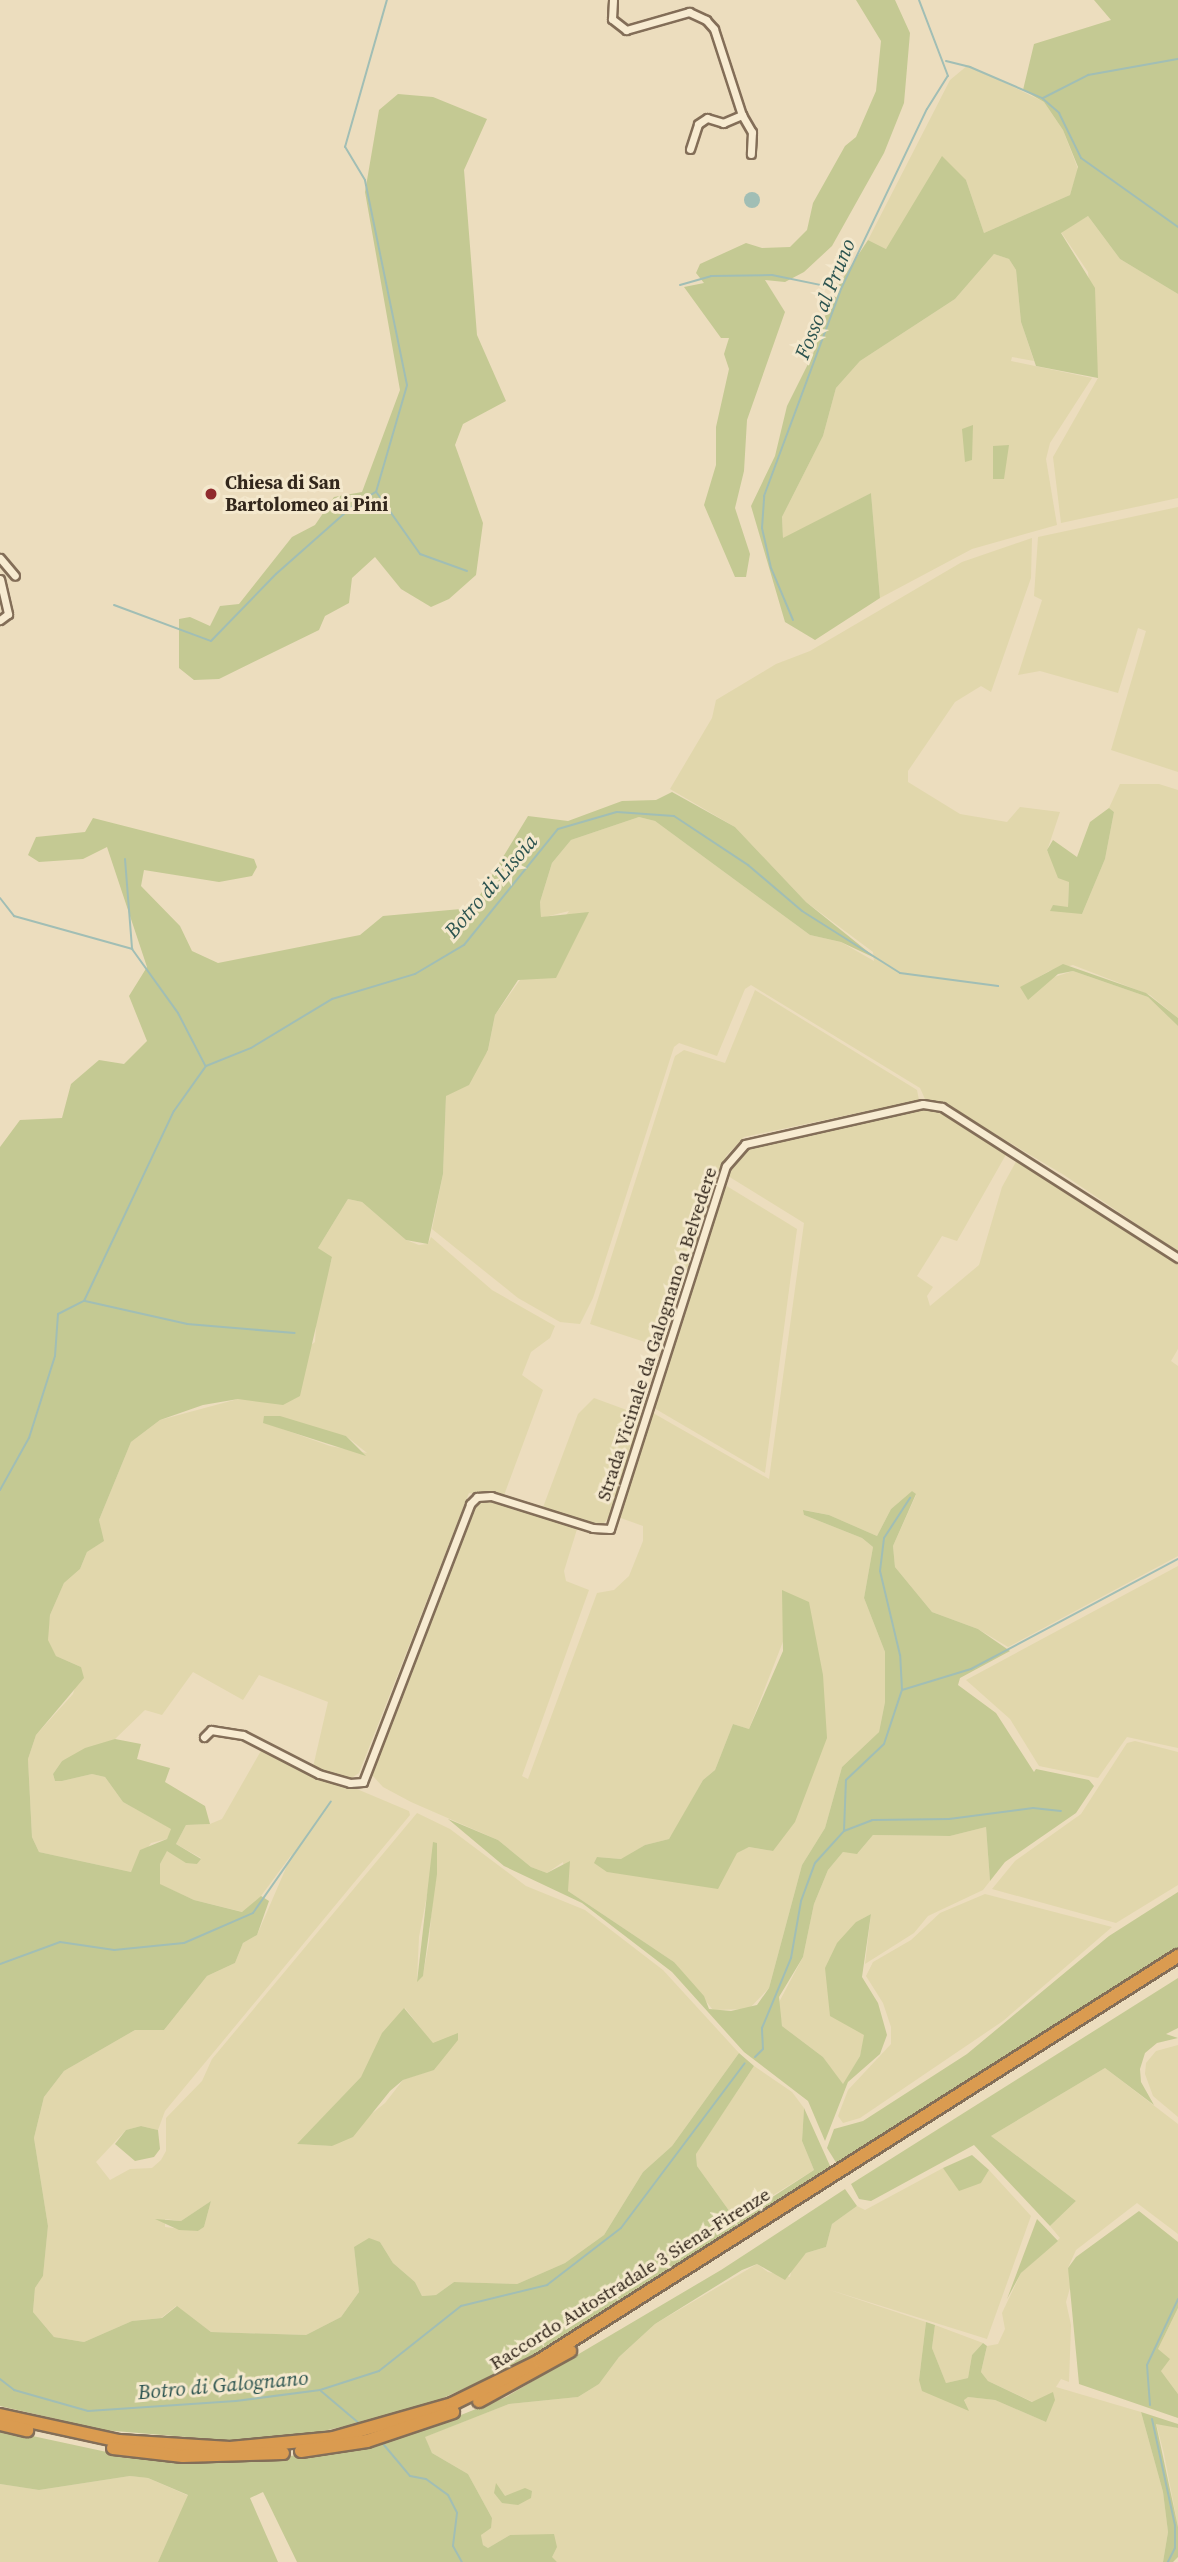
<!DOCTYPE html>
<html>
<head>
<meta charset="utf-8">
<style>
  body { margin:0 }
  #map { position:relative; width:1178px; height:2562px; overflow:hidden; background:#ecddbe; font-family:"Source Serif 4",serif }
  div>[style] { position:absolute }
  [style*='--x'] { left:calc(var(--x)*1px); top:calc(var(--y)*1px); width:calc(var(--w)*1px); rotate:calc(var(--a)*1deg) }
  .farmland>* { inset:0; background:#e1d7ac }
  .green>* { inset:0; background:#c4c993 }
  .water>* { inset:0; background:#a1beb5 }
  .round { border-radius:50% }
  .stream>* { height:2px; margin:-1px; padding:0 1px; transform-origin:1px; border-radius:1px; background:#a1beb5 }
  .roads { filter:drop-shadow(2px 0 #836e58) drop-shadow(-2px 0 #836e58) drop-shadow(0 2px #836e58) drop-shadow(0 -2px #836e58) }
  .street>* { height:7px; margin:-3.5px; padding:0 3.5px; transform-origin:3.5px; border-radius:3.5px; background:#f7ebd1 }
  .highway>* { height:12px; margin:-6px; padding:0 6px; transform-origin:6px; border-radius:6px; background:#da9b50 }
  .dots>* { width:19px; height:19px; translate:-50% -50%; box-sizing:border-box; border:4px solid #f4e8cd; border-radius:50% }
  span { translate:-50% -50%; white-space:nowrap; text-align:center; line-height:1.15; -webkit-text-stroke:6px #f4e8cd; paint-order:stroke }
  .poi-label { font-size:19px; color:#33271c; font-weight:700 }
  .left { translate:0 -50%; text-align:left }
  .street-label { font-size:19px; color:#33271c }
  .water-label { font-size:21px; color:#2b534f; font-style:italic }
</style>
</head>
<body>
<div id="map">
  <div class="farmland">
    <div style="clip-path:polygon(968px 65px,1044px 102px,1063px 130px,1078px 169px,1070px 195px,984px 233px,966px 180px,886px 249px,868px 240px,950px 80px)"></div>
    <div style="clip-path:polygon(1088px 216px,1120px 259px,1178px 294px,1178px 498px,1061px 523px,1053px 457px,1098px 378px,1088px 272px,1061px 232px)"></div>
    <div style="clip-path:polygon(994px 254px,1009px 259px,1016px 270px,1021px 322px,1034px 361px,1012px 357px,1011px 361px,1092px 378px,1050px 443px,1046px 459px,1057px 525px,972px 549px,880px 598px,871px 493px,783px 539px,782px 517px,823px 436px,836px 388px,860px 361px,955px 299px)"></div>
    <div style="clip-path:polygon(1178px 507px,1178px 772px,1111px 750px,1146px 631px,1138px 628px,1118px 693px,1040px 671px,1018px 675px,1042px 600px,1034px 596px,1038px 537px)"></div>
    <div style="clip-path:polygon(1032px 538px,1031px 578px,991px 692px,981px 686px,955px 702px,908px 771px,908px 782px,960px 814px,1007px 822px,1020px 807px,1060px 812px,1047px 851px,1069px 881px,1068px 907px,1082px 914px,1105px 859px,1114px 812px,1109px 808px,1120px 784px,1159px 784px,1178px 790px,1178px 1018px,1150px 995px,1073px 965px,1049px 971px,1020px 988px,1073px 971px,1148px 997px,1178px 1026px,1178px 1252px,1064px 1175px,955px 1110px,925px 1099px,920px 1088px,751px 985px,745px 989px,717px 1056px,679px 1043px,674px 1047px,593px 1298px,580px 1324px,560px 1322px,518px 1298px,432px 1229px,443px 1174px,446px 1096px,488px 1051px,495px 1015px,569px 911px,541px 918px,540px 902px,552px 863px,571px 840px,639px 817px,655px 821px,810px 935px,841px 942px,874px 961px,873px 952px,806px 902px,735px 827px,670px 789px,712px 718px,716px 700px,776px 664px,810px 651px,962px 562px)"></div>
    <div style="clip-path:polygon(755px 990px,917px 1090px,919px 1100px,744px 1137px,726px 1156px,660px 1347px,590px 1324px,675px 1056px,684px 1050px,725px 1063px)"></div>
    <div style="clip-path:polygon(evenodd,919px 1107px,948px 1114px,1008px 1151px,957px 1241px,942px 1236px,917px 1276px,933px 1287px,927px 1296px,930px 1306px,979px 1265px,1002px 1187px,1018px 1158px,1178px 1264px,1178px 1349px,1171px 1361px,1178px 1366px,1178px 1556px,1008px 1647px,978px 1629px,932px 1612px,895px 1567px,893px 1546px,916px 1495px,912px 1491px,891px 1509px,877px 1536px,829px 1515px,804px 1510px,804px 1515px,862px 1538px,873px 1547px,864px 1598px,885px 1652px,885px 1702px,879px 1732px,842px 1767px,825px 1828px,802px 1865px,769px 1988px,749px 2009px,713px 2010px,674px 1962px,568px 1891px,563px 1862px,547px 1873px,531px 1867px,498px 1840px,411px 1802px,383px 1787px,372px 1775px,471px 1508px,486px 1498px,578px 1526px,564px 1571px,566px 1581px,589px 1590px,522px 1776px,528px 1779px,597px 1593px,614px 1590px,629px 1576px,643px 1541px,643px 1526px,618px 1517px,653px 1413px,769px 1479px,804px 1223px,728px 1176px,735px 1159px,745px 1148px,765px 1141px,919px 1107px,784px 1639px,773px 1851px,749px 1847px,668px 1879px,608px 1872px,597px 1857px,622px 1859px,645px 1845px,669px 1839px,674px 1832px,703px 1780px,715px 1770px,733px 1724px,749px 1729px,784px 1639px)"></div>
    <div style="clip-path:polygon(725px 1185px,797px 1229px,765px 1473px,654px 1408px)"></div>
    <div style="clip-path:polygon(evenodd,348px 1199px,362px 1202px,406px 1240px,419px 1245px,428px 1244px,431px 1237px,492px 1290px,555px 1326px,550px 1338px,531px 1352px,522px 1375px,543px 1390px,503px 1498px,469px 1493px,359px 1773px,350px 1779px,313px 1767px,328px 1702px,259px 1675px,243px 1700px,193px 1672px,162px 1715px,145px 1710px,115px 1739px,62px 1761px,53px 1774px,55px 1781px,62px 1781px,92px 1774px,105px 1777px,123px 1802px,172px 1829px,167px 1839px,151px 1843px,131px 1872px,39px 1852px,32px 1837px,28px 1759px,36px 1735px,73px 1694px,81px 1667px,56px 1656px,47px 1640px,50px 1615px,64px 1583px,80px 1569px,87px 1552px,103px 1541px,99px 1520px,131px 1442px,160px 1420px,238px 1399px,315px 1342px,317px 1310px,332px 1258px,318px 1248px,348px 1199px,263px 1422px,346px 1436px,367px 1453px,330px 1446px,263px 1422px)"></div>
    <div style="clip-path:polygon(594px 1398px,643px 1416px,612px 1513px,601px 1527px,542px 1510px,578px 1414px)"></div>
    <div style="clip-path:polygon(1178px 1566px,1178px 1748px,1127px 1737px,1098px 1778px,1039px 1766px,1010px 1719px,966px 1680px)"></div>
    <div style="clip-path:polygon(1135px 1741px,1178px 1752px,1178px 1885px,1116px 1923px,992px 1889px,1015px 1861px,1081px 1814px,1127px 1743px)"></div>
    <div style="clip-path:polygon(evenodd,262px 1749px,409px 1811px,410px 1815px,165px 2111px,158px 2130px,141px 2126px,126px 2130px,96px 2162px,110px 2180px,130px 2169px,152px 2168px,161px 2160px,166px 2151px,166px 2118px,202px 2081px,212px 2059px,417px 1813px,450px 1829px,526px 1886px,585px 1910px,663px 1970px,739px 2053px,672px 2146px,643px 2172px,604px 2235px,565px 2263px,517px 2284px,454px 2282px,436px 2295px,422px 2296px,415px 2282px,393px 2263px,380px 2242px,354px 2247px,359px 2292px,341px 2317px,306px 2335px,211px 2332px,176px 2306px,161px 2318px,132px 2321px,84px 2342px,54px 2337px,33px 2312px,35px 2288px,43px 2276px,48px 2226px,34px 2138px,44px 2097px,64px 2071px,135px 2030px,164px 2030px,207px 1976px,235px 1963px,243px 1943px,257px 1935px,292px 1854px,261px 1896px,243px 1912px,194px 1900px,159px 1884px,160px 1864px,167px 1850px,197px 1864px,201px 1858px,176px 1844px,186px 1825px,210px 1824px,222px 1819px,262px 1749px,437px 1843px,429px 1942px,423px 1975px,417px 1980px,419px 1937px,437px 1843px,262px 1749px,405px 2008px,433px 2044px,458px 2034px,435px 2069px,403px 2080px,385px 2103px,332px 2146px,298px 2144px,361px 2077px,405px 2008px,262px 1749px,211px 2201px,204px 2227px,198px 2231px,165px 2227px,165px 2219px,181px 2221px,211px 2201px)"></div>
    <div style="clip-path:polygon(986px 1827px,990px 1881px,983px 1890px,928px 1916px,914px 1933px,865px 1964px,871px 1914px,856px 1922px,865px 2034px,860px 2056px,843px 2085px,823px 2057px,782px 2026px,778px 2004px,803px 1957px,814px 1904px,828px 1870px,843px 1852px,858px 1853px,873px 1835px,950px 1836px)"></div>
    <div style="clip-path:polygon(985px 1894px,1112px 1927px,1003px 2021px,860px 2118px,843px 2123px,838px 2116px,848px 2090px,891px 2044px,891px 2027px,883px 2003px,866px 1976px,873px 1962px,911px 1940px,940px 1913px)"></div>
    <div style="clip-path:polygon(1178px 2045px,1178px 2117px,1153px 2096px,1145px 2074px,1146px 2063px,1156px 2051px)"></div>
    <div style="clip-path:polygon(754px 2066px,792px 2092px,804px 2108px,802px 2141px,814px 2170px,739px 2216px,730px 2212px,697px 2166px,696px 2153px)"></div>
    <div style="clip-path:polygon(1105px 2068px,1178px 2124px,1178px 2234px,1137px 2203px,1076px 2250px,1068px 2268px,1072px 2281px,1066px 2302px,1071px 2325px,1069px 2382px,1061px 2379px,1056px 2387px,1141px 2412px,1163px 2492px,1168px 2532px,1163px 2562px,557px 2562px,510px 2535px,488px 2548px,483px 2545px,481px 2535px,492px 2518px,468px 2474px,432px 2453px,424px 2437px,509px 2404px,578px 2397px,599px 2384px,619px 2357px,655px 2324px,757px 2264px,768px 2272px,790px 2277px,792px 2268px,806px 2253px,826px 2247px,832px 2224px,857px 2206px,865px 2210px,943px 2168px,952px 2177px,981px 2183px,989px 2170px,1031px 2216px,987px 2339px,827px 2289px,926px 2322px,919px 2380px,968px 2410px,964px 2399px,968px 2397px,995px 2400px,1046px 2422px,1033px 2402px,988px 2381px,981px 2372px,987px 2346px,998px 2344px,1005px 2329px,1002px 2313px,1021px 2273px,1060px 2238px,1050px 2226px,1076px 2201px,991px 2136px)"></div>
    <div style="clip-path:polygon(1178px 2308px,1178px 2394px,1161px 2371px,1158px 2349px)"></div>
    <div style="clip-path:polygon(935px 2325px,983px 2343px,972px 2355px,968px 2378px,946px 2383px,932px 2348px)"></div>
    <div style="clip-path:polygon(1156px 2423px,1178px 2428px,1178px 2527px,1164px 2454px)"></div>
    <div style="clip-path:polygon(130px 2476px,148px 2478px,189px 2496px,158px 2562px,0 2562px,0 2484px,39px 2490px)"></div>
  </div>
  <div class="green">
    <div style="clip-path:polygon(856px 0,895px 0,910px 33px,904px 103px,884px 153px,832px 246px,804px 272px,785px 282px,765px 280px,785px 312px,747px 420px,744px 471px,735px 508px,750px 554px,746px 577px,735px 577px,704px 505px,716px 465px,716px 427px,729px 369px,724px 354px,729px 338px,721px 338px,684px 287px,704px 283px,696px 273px,700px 264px,746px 243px,762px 248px,790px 247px,807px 230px,813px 203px,845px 146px,856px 137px,876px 91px,881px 41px)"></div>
    <div style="clip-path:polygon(1094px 0,1178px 0,1178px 294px,1120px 259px,1088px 216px,1061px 233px,1095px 288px,1098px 378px,1036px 366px,1021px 322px,1016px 270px,1009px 259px,994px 254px,955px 299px,860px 361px,836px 388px,823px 436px,782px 517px,783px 538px,871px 493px,880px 598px,815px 640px,785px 622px,751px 506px,775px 456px,787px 406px,813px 354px,832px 295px,868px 240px,886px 249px,942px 156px,966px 180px,984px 233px,1070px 195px,1078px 167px,1063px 130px,1044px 102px,1023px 90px,1034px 44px,1111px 20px)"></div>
    <div style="clip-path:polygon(398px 94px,433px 97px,487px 119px,464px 170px,477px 335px,506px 401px,463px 424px,455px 445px,483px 523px,476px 575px,449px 599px,431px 607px,401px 589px,375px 557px,352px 578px,349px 603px,325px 616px,319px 630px,219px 679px,194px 680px,179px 668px,179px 619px,190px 617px,210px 626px,220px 606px,239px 604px,292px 537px,315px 525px,334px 497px,362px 492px,400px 390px,365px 192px,379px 110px)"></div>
    <div style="clip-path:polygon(973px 425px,972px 460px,965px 462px,962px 429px)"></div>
    <div style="clip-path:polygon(1009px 445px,1004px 479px,993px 479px,993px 446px)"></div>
    <div style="clip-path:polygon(672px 792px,735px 827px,806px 902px,877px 959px,841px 942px,810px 935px,655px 821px,639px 817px,571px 840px,552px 863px,540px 902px,541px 917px,589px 912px,556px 978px,518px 980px,495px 1015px,488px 1050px,469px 1085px,446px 1096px,443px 1174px,428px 1244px,406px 1240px,362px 1202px,348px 1199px,318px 1248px,332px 1257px,300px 1396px,283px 1405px,238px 1399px,203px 1405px,160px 1420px,131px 1442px,99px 1520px,104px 1541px,87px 1552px,80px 1569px,64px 1583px,50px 1615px,48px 1640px,56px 1656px,81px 1667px,84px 1678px,36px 1735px,28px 1759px,32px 1837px,39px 1852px,131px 1872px,140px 1850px,167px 1839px,171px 1829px,123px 1802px,105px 1777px,92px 1774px,62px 1781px,55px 1781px,53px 1774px,62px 1761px,85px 1748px,115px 1739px,141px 1744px,137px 1759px,170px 1768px,165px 1782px,205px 1806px,210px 1824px,186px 1825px,176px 1844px,201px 1859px,197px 1864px,186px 1863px,167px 1851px,160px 1864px,160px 1884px,194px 1900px,242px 1912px,261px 1896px,269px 1901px,257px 1935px,243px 1943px,235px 1963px,207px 1976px,164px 2030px,135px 2030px,64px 2071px,44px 2097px,34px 2138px,48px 2226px,43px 2276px,35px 2288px,33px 2312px,54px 2337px,84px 2342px,132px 2321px,162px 2318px,177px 2306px,211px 2332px,306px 2335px,341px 2317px,359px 2292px,354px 2247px,369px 2238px,380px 2242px,393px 2263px,415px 2282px,422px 2296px,436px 2295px,454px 2282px,517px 2284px,565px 2263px,604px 2235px,643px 2172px,672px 2146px,739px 2053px,754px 2066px,696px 2154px,697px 2166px,730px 2212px,739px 2216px,751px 2211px,814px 2170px,802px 2141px,804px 2108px,831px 2168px,521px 2363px,414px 2411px,314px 2433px,234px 2441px,103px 2430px,0 2406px,0 1147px,20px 1120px,62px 1118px,71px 1084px,99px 1060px,124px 1064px,147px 1041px,129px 996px,147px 967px,107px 847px,83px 859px,39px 862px,28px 855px,36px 837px,85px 832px,93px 818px,254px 859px,257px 867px,252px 876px,219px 882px,144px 870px,141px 886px,180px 926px,192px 951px,218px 963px,360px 935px,383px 916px,472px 908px,528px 816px,568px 821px,622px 801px,656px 800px)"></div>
    <div style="clip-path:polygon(1109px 808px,1114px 812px,1105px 859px,1082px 914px,1050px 911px,1053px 905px,1068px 907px,1069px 882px,1058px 878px,1047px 850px,1053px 840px,1077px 857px,1090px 822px)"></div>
    <div style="clip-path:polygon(1063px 964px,1146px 993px,1178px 1018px,1178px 1026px,1148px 997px,1073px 971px,1058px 974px,1028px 1000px,1020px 987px)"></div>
    <div style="clip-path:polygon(264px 1416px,280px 1416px,346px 1436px,366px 1456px,263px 1423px)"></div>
    <div style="clip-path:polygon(912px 1491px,916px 1494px,893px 1546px,895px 1567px,932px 1612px,978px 1629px,1010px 1651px,960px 1678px,958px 1685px,996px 1713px,1034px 1772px,1036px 1769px,1089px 1780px,1094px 1786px,1076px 1813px,1005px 1862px,990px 1881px,986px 1827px,950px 1836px,873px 1835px,857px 1854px,843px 1852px,828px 1870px,814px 1904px,803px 1957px,779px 1997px,782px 2026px,823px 2057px,843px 2084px,860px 2056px,864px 2035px,830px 2016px,825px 1968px,837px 1943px,856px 1922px,871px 1914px,862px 1977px,878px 2003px,887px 2035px,880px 2054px,848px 2082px,825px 2141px,808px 2101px,744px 2052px,672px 1972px,582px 1903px,504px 1866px,448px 1819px,498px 1840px,531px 1867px,547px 1873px,570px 1861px,568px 1891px,674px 1962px,704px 1996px,709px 2009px,731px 2011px,757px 2005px,769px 1988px,802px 1865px,825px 1828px,842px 1767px,879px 1732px,885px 1702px,885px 1652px,864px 1598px,873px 1547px,862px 1538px,804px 1515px,803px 1510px,829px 1515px,877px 1536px,891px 1509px)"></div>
    <div style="clip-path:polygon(782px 1590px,809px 1602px,823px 1675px,827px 1738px,795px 1822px,773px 1851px,749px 1847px,737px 1853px,718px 1889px,607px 1872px,594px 1863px,597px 1857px,621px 1859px,645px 1845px,669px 1839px,703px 1780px,715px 1770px,733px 1724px,749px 1729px,783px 1651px)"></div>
    <div style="clip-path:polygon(433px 1842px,437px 1843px,437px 1874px,423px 1976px,417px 1982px)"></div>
    <div style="clip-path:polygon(1178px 1892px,1178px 1949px,837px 2164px,827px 2148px,834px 2129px,863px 2121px,967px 2054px,1109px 1936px)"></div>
    <div style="clip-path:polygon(1178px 1978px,1178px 2028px,1166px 2034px,1178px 2038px,1157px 2043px,1145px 2053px,1140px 2069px,1141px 2082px,1154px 2105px,1105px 2068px,991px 2136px,1076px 2201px,1050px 2226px,974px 2145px,871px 2201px,859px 2199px,851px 2184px)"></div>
    <div style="clip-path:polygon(404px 2008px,433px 2043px,458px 2033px,458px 2040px,434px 2070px,403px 2080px,390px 2091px,353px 2137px,332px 2146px,297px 2144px,361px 2077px,382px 2033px)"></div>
    <div style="clip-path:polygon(141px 2126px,158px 2130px,160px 2149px,154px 2157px,135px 2161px,115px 2144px,126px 2130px)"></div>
    <div style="clip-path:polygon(972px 2155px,989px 2170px,981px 2183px,959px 2191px,943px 2168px)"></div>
    <div style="clip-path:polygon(845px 2189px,857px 2206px,832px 2224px,826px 2247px,806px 2253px,785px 2280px,757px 2264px,742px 2270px,655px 2324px,619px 2357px,599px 2384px,578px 2397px,509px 2404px,425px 2437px,432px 2453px,468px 2474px,492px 2518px,491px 2528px,481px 2535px,483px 2545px,488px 2548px,510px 2535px,554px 2534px,557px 2547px,552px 2557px,557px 2562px,297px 2562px,263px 2492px,250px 2498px,278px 2562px,158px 2562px,188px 2495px,148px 2478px,130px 2476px,39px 2490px,0 2484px,0 2429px,130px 2457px,198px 2462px,335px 2453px,421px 2431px,506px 2397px,721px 2270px)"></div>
    <div style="clip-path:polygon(211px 2201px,204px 2227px,198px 2231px,179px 2230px,155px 2219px,181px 2221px)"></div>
    <div style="clip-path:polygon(1139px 2211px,1178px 2242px,1178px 2308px,1158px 2349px,1170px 2359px,1161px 2371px,1178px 2394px,1178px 2418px,1079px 2384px,1068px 2268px,1076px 2257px)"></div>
    <div style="clip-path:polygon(1037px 2219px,1058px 2241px,1021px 2273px,1007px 2299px)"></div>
    <div style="clip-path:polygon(926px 2322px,935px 2325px,932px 2348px,946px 2383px,968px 2378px,972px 2355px,983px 2343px,987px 2346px,981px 2372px,988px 2381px,1032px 2402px,1053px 2392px,1055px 2400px,1046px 2422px,995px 2400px,968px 2397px,964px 2400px,969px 2411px,922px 2391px,919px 2380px)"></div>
    <div style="clip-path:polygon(1141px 2412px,1178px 2424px,1178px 2428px,1156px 2424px,1178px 2527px,1178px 2557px,1173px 2562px,1163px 2562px,1168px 2532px,1163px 2492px)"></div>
    <div style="clip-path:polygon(496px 2483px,505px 2496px,525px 2488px,532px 2491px,531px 2498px,518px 2505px,502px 2503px,494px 2493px)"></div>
  </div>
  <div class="water">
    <div class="round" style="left:744px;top:192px;width:16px;height:16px"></div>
  </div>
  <div class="stream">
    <div style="--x:946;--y:61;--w:25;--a:14"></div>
    <div style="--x:970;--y:67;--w:78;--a:23.3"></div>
    <div style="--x:1042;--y:98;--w:23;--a:41"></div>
    <div style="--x:1059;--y:113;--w:50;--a:63.9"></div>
    <div style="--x:1081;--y:158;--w:119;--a:35.4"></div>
    <div style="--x:1043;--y:98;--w:51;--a:-27.1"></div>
    <div style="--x:1088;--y:75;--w:91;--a:-10.1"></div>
    <div style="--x:680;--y:285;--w:32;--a:-16"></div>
    <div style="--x:711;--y:276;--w:61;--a:-0.9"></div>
    <div style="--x:772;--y:275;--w:69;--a:11.6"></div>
    <div style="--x:377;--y:493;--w:75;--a:54.8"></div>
    <div style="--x:420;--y:554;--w:50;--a:19.9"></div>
    <div style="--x:114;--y:605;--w:103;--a:20.4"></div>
    <div style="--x:211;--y:641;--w:93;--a:-45.9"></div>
    <div style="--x:276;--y:574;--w:104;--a:-41.5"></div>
    <div style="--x:354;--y:505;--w:26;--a:-31"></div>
    <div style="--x:376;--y:492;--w:111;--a:-73.8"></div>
    <div style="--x:407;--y:385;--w:209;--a:-101.6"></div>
    <div style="--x:365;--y:180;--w:39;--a:-121"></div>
    <div style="--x:345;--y:147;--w:153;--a:-74.1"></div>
    <div style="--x:793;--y:620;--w:56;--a:-112.9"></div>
    <div style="--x:771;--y:568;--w:41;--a:-102.7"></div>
    <div style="--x:762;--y:528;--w:32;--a:-86"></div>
    <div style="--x:764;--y:496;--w:221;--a:-69.6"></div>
    <div style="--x:841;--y:289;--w:199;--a:-64.5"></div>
    <div style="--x:927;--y:109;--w:39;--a:-58"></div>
    <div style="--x:948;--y:76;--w:81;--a:-110.9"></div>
    <div style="--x:125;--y:859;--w:89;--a:85.5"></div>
    <div style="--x:0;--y:898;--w:23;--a:52"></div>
    <div style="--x:14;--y:916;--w:123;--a:15.6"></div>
    <div style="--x:132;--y:949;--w:79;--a:54.3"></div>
    <div style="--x:178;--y:1013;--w:59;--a:62.6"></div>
    <div style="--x:85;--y:1301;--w:105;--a:12.7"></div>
    <div style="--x:187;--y:1324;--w:108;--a:4.8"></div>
    <div style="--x:0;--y:1490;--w:60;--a:-60.9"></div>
    <div style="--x:29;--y:1438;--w:86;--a:-72.4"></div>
    <div style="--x:55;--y:1356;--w:42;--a:-85.9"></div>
    <div style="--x:58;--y:1314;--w:29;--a:-27"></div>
    <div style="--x:84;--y:1301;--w:210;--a:-64.7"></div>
    <div style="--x:174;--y:1111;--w:55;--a:-54.6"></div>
    <div style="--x:206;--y:1066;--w:48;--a:-21.8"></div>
    <div style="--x:251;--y:1048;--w:95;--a:-31.2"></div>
    <div style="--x:332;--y:999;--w:87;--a:-16.8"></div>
    <div style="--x:415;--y:974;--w:57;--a:-30.6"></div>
    <div style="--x:464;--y:945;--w:149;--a:-51"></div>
    <div style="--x:558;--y:829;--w:61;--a:-16.1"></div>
    <div style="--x:617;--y:812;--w:57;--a:4"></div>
    <div style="--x:674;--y:816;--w:89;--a:33.5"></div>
    <div style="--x:748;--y:865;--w:71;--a:40.4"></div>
    <div style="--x:802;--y:911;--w:116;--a:32.3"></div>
    <div style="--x:900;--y:973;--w:99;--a:7.6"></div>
    <div style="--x:902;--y:1690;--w:72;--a:-16.9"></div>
    <div style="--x:971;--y:1669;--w:234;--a:-28"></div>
    <div style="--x:844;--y:1831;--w:30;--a:-21"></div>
    <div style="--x:872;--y:1820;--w:77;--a:-0.7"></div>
    <div style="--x:949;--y:1819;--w:85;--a:-7.5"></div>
    <div style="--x:1033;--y:1808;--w:28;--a:6"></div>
    <div style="--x:0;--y:1964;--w:64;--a:-20.1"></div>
    <div style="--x:60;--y:1942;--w:55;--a:8.4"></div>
    <div style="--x:114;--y:1950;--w:70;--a:-5.7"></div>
    <div style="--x:184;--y:1943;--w:75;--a:-23.5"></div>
    <div style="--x:253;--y:1913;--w:136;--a:-55.1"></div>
    <div style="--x:755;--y:2057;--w:11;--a:-45"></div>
    <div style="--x:763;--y:2049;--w:21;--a:-93"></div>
    <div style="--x:762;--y:2028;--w:76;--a:-67.5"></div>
    <div style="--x:791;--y:1958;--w:58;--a:-80"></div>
    <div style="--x:801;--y:1901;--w:40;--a:-69.8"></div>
    <div style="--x:815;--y:1863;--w:43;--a:-47.8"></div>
    <div style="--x:844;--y:1831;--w:51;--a:-87.8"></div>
    <div style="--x:846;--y:1780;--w:52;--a:-43.5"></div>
    <div style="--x:884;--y:1744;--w:57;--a:-71.6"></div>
    <div style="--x:902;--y:1690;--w:35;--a:-93"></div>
    <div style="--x:900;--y:1655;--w:86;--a:-103.4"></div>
    <div style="--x:880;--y:1571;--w:33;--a:-83"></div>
    <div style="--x:884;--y:1538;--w:48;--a:-57"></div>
    <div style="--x:0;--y:2379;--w:18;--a:38"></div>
    <div style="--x:14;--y:2390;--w:77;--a:15.8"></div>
    <div style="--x:88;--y:2411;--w:148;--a:-3.9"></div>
    <div style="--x:236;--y:2401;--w:85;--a:-7.5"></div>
    <div style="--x:320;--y:2390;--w:62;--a:-17.9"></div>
    <div style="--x:379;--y:2371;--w:105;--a:-38.4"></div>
    <div style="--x:461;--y:2306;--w:89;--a:-13.7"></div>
    <div style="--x:547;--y:2285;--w:93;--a:-37.6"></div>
    <div style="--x:621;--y:2228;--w:206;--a:-53.1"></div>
    <div style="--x:321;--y:2391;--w:51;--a:40.2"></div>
    <div style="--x:1150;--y:2405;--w:40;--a:-94.3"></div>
    <div style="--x:1147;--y:2365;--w:73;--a:-64.8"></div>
    <div style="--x:1152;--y:2419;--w:108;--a:77.8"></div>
    <div style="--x:1175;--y:2525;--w:23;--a:90"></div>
    <div style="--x:1175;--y:2548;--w:16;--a:117"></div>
    <div style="--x:384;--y:2445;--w:40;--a:50"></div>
    <div style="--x:410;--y:2476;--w:16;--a:11"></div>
    <div style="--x:426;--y:2479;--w:27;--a:36"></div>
    <div style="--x:448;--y:2495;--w:20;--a:63"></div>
    <div style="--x:457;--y:2513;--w:33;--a:97"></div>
    <div style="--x:453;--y:2546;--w:18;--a:61"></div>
  </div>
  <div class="roads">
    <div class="street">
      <div style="--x:613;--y:0;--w:19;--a:93"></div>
      <div style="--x:612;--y:19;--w:18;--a:38"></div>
      <div style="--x:626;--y:30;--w:66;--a:-15.9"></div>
      <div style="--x:689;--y:12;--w:19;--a:25"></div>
      <div style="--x:706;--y:20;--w:12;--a:48"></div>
      <div style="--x:714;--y:29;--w:90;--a:72"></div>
      <div style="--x:742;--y:115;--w:20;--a:60"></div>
      <div style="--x:752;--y:132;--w:22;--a:93"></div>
      <div style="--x:690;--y:149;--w:26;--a:-72"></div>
      <div style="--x:698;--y:124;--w:11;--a:-34"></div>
      <div style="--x:707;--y:118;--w:17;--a:17"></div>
      <div style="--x:723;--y:123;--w:21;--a:-23"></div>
      <div style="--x:0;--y:558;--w:23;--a:50"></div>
      <div style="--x:0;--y:579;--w:36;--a:77"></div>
      <div style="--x:8;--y:614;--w:10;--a:143"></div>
      <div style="--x:204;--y:1737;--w:10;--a:-45"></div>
      <div style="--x:211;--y:1730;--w:32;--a:9"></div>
      <div style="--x:243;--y:1735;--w:85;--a:27.2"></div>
      <div style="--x:319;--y:1774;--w:32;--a:16"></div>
      <div style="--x:350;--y:1783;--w:13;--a:-4"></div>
      <div style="--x:363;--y:1782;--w:298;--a:-68.9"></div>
      <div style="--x:470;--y:1504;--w:10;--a:-45"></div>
      <div style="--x:477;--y:1497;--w:14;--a:-4"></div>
      <div style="--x:491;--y:1496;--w:107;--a:17.4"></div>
      <div style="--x:593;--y:1528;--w:17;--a:3"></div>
      <div style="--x:610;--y:1529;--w:381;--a:-72.3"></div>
      <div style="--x:726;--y:1166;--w:29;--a:-49"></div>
      <div style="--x:745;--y:1144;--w:182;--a:-12.7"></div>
      <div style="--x:923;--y:1104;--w:19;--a:9"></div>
      <div style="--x:942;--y:1107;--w:280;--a:32.6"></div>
    </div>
    <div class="highway">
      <div style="--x:479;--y:2401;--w:104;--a:-28.8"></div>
      <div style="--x:0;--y:2415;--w:122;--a:12.3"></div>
      <div style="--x:119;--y:2441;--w:111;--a:3.6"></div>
      <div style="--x:230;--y:2448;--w:103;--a:-5.5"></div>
      <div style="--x:333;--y:2438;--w:124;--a:-15.9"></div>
      <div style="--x:452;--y:2404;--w:97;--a:-26.3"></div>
      <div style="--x:539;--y:2361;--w:757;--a:-32.37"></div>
      <div style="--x:0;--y:2424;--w:28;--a:13"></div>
      <div style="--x:113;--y:2448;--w:70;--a:6.5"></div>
      <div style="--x:183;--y:2456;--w:100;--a:-1.7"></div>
      <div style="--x:301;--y:2451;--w:67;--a:-8.6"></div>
      <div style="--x:367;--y:2441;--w:91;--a:-18.6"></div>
    </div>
  </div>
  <div class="dots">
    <div style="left:211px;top:494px;background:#902a2d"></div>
  </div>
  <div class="poi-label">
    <span class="left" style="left:225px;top:494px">Chiesa di San<br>Bartolomeo ai Pini</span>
  </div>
  <div class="street-label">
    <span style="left:657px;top:1334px;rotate:-72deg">Strada Vicinale da Galognano a Belvedere</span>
    <span style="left:630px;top:2279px;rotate:-32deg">Raccordo Autostradale 3 Siena-Firenze</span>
  </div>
  <div class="water-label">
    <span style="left:825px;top:299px;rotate:-68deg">Fosso al Pruno</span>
    <span style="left:491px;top:886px;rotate:-49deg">Botro di Lisoia</span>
    <span style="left:223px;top:2385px;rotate:-5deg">Botro di Galognano</span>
  </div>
</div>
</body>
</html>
